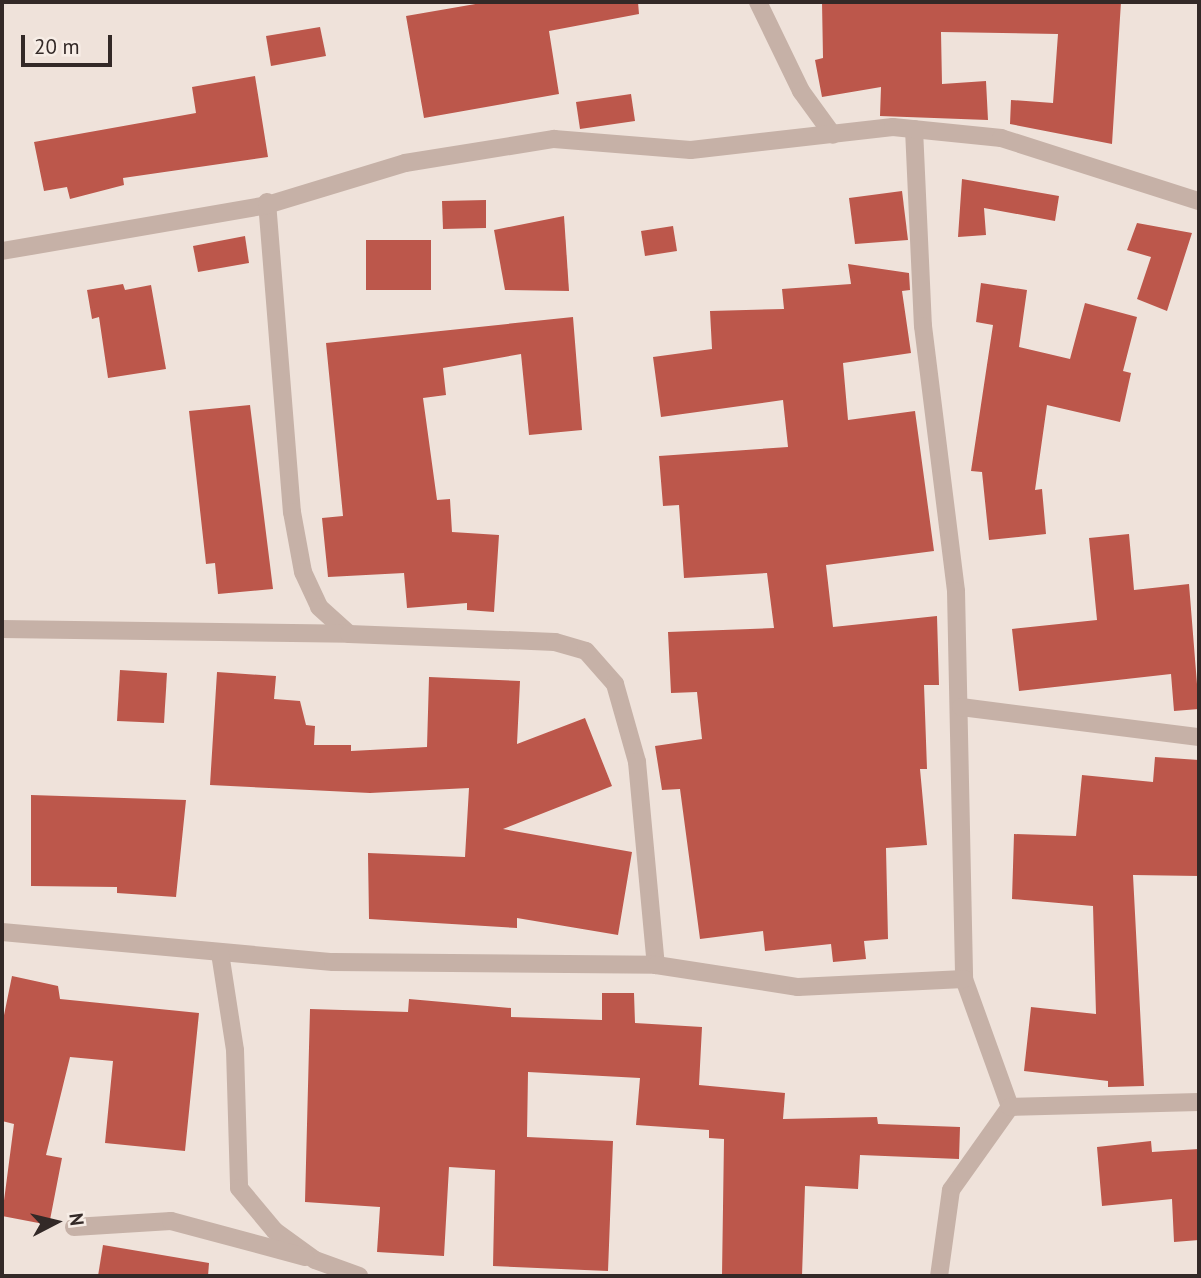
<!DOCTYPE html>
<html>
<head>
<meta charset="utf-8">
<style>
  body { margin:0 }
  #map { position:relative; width:1201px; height:1278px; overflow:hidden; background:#efe2da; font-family:"PT Sans",sans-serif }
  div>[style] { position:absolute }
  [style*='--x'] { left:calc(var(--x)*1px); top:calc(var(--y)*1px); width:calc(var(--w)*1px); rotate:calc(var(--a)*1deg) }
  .building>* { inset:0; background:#bc574b }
  .minor>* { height:18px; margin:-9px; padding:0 9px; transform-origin:9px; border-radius:9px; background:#c6b1a7 }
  span { translate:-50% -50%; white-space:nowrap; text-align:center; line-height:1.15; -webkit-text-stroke:5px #f7ede6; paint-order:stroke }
  .frame { position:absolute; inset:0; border:4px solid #332927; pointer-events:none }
  .north { position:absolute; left:21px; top:1187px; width:70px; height:70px; -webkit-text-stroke:5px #f7ede6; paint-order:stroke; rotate:83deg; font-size:19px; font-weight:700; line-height:28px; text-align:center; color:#332927 }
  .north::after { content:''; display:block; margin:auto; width:24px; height:32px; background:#332927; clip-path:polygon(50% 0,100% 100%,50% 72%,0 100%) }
  .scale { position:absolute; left:21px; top:35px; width:91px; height:32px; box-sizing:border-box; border:4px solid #332927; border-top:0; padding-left:9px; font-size:21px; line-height:24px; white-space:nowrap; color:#332927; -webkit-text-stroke:5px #f7ede6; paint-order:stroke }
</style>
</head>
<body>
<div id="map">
  <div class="building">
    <div style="clip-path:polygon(487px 2px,638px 2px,639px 14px,549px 31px,559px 94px,424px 118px,406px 16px)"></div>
    <div style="clip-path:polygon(822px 2px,1121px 2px,1112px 144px,1010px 124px,1011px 100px,1053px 103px,1058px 34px,941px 32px,942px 84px,986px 81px,988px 120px,880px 116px,881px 87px,822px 97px,815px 60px,823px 58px)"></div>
    <div style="clip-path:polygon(320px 27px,326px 56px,271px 66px,266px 36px)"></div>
    <div style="clip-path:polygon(255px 76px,268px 157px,123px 178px,124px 185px,70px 199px,67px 187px,44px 191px,34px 142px,196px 113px,192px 87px)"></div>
    <div style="clip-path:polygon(631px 94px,635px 121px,580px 129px,576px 102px)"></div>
    <div style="clip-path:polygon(962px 179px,1059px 196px,1055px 221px,984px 208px,986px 235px,958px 237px)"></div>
    <div style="clip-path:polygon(902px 191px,908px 240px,855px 244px,849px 198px)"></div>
    <div style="clip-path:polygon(486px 200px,486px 228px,443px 229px,442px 201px)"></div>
    <div style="clip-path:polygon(564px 216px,569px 291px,505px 290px,494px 230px)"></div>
    <div style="clip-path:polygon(1137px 223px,1192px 233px,1167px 311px,1137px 299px,1151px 257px,1127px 250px)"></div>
    <div style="clip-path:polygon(673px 226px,677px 251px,645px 256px,641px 231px)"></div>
    <div style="clip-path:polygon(245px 236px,249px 263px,198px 272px,193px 246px)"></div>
    <div style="clip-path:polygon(366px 240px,431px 240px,431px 290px,366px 290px)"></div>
    <div style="clip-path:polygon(848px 264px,909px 273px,910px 290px,902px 291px,911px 353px,843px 363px,848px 420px,915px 411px,934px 551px,826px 565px,833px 627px,937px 616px,939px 685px,924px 685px,927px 769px,920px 769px,927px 845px,886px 848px,888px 939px,864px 941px,866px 959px,833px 962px,831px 944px,765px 951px,763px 931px,700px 939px,680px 789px,662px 790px,655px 746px,702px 739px,697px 692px,671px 693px,668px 632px,774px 628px,767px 573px,684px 578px,679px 505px,663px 506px,659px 456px,788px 447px,783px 400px,661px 417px,653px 357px,712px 349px,710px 311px,784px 309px,782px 289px,851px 284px)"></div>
    <div style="clip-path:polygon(981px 283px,1027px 290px,1019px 347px,1070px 359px,1085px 303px,1137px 317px,1123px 371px,1131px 373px,1120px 422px,1047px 405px,1035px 490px,1042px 489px,1046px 534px,989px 540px,982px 472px,971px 471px,993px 325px,976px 322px)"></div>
    <div style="clip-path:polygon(123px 284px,125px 290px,151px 285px,166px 369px,108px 378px,99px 317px,92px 319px,87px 290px)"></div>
    <div style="clip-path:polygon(573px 317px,582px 430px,529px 435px,521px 354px,443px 368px,446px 395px,423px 398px,437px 500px,450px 499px,452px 532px,499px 535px,494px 612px,467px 610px,467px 603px,407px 608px,404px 573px,328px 577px,322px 518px,343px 516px,326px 343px)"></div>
    <div style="clip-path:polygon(250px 405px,273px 589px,218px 594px,215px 563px,206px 564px,189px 411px)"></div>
    <div style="clip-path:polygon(1129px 534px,1134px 590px,1189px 584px,1199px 709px,1174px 711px,1171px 674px,1019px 691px,1012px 629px,1097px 620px,1089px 538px)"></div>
    <div style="clip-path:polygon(120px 670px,167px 673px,164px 723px,117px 721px)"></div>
    <div style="clip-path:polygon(217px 672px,276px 676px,274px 699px,300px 701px,306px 725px,315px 726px,314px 745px,351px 745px,351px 751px,427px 747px,429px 677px,520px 681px,517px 744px,585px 718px,612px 786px,503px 829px,632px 852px,618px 935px,517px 918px,517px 928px,369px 919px,368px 853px,465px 857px,469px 788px,370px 793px,210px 785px)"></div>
    <div style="clip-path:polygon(1155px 757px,1199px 760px,1199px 876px,1133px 875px,1144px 1086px,1108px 1087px,1108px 1081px,1024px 1071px,1031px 1007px,1096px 1014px,1093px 906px,1012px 899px,1014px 834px,1076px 836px,1082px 775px,1153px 782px)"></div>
    <div style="clip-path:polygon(31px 795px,186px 800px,176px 897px,117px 893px,117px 887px,31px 886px)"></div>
    <div style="clip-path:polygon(12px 976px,58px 986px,60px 999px,199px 1013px,185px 1151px,105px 1143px,113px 1061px,70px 1057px,46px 1155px,62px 1158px,49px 1225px,2px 1216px,14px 1124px,2px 1121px,2px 1025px)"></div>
    <div style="clip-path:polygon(602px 993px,634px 993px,635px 1023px,702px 1027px,699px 1085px,785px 1093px,783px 1119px,877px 1117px,878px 1124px,960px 1127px,959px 1159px,860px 1155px,858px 1189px,805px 1186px,802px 1276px,722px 1276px,724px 1139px,709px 1138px,709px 1130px,636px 1125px,640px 1078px,528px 1072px,527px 1137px,613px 1141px,608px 1271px,493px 1266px,495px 1170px,449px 1167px,444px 1256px,377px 1252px,380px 1207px,305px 1202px,310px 1009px,408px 1012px,409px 999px,511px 1008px,511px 1017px,602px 1020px)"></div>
    <div style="clip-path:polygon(1151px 1141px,1152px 1152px,1199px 1149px,1199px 1240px,1174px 1242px,1172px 1199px,1102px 1206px,1097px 1147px)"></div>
    <div style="clip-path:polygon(103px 1245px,209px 1263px,208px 1276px,98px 1276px)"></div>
  </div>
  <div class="minor">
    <div style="--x:758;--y:2;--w:99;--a:64.2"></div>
    <div style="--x:801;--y:91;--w:54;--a:54"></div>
    <div style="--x:914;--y:129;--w:197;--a:87.4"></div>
    <div style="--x:923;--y:326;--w:267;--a:82.9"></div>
    <div style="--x:956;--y:591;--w:388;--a:88.8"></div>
    <div style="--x:964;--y:979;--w:136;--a:70.2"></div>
    <div style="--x:1010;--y:1107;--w:102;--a:125.4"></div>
    <div style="--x:951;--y:1190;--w:87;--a:97.9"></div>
    <div style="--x:267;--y:202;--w:311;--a:85.4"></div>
    <div style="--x:292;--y:512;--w:61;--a:79.6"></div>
    <div style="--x:303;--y:572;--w:38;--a:65"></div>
    <div style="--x:319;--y:607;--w:40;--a:42"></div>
    <div style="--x:2;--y:251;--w:269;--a:-9.8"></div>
    <div style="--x:267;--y:205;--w:144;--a:-16.9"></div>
    <div style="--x:405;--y:163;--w:151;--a:-9.2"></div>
    <div style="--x:554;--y:139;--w:137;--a:4.6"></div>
    <div style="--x:691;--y:150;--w:203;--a:-6.5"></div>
    <div style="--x:893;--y:127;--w:109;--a:5.8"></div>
    <div style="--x:1001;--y:138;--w:208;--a:17.7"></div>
    <div style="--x:2;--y:629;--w:347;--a:0.8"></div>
    <div style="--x:349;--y:634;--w:206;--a:2.2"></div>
    <div style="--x:555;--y:642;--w:32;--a:16"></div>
    <div style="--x:586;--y:651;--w:44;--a:48.7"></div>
    <div style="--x:615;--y:684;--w:81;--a:74.2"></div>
    <div style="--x:637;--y:762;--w:204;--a:84.7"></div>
    <div style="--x:961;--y:707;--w:240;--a:7.2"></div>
    <div style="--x:2;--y:932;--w:332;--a:5.2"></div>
    <div style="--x:333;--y:962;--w:323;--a:0.5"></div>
    <div style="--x:656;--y:965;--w:144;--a:8.8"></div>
    <div style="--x:798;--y:987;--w:166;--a:-2.8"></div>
    <div style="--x:220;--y:953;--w:98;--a:81.2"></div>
    <div style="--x:235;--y:1050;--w:138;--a:88.3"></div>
    <div style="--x:239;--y:1188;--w:56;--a:50.1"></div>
    <div style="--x:275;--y:1231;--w:49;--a:35.9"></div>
    <div style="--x:315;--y:1260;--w:47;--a:20"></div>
    <div style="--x:1010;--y:1107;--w:189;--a:-1.5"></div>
    <div style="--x:74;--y:1227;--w:97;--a:-3.5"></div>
    <div style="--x:171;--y:1221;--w:139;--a:15"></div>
  </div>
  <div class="frame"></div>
  <div class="north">N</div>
  <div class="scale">20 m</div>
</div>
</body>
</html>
